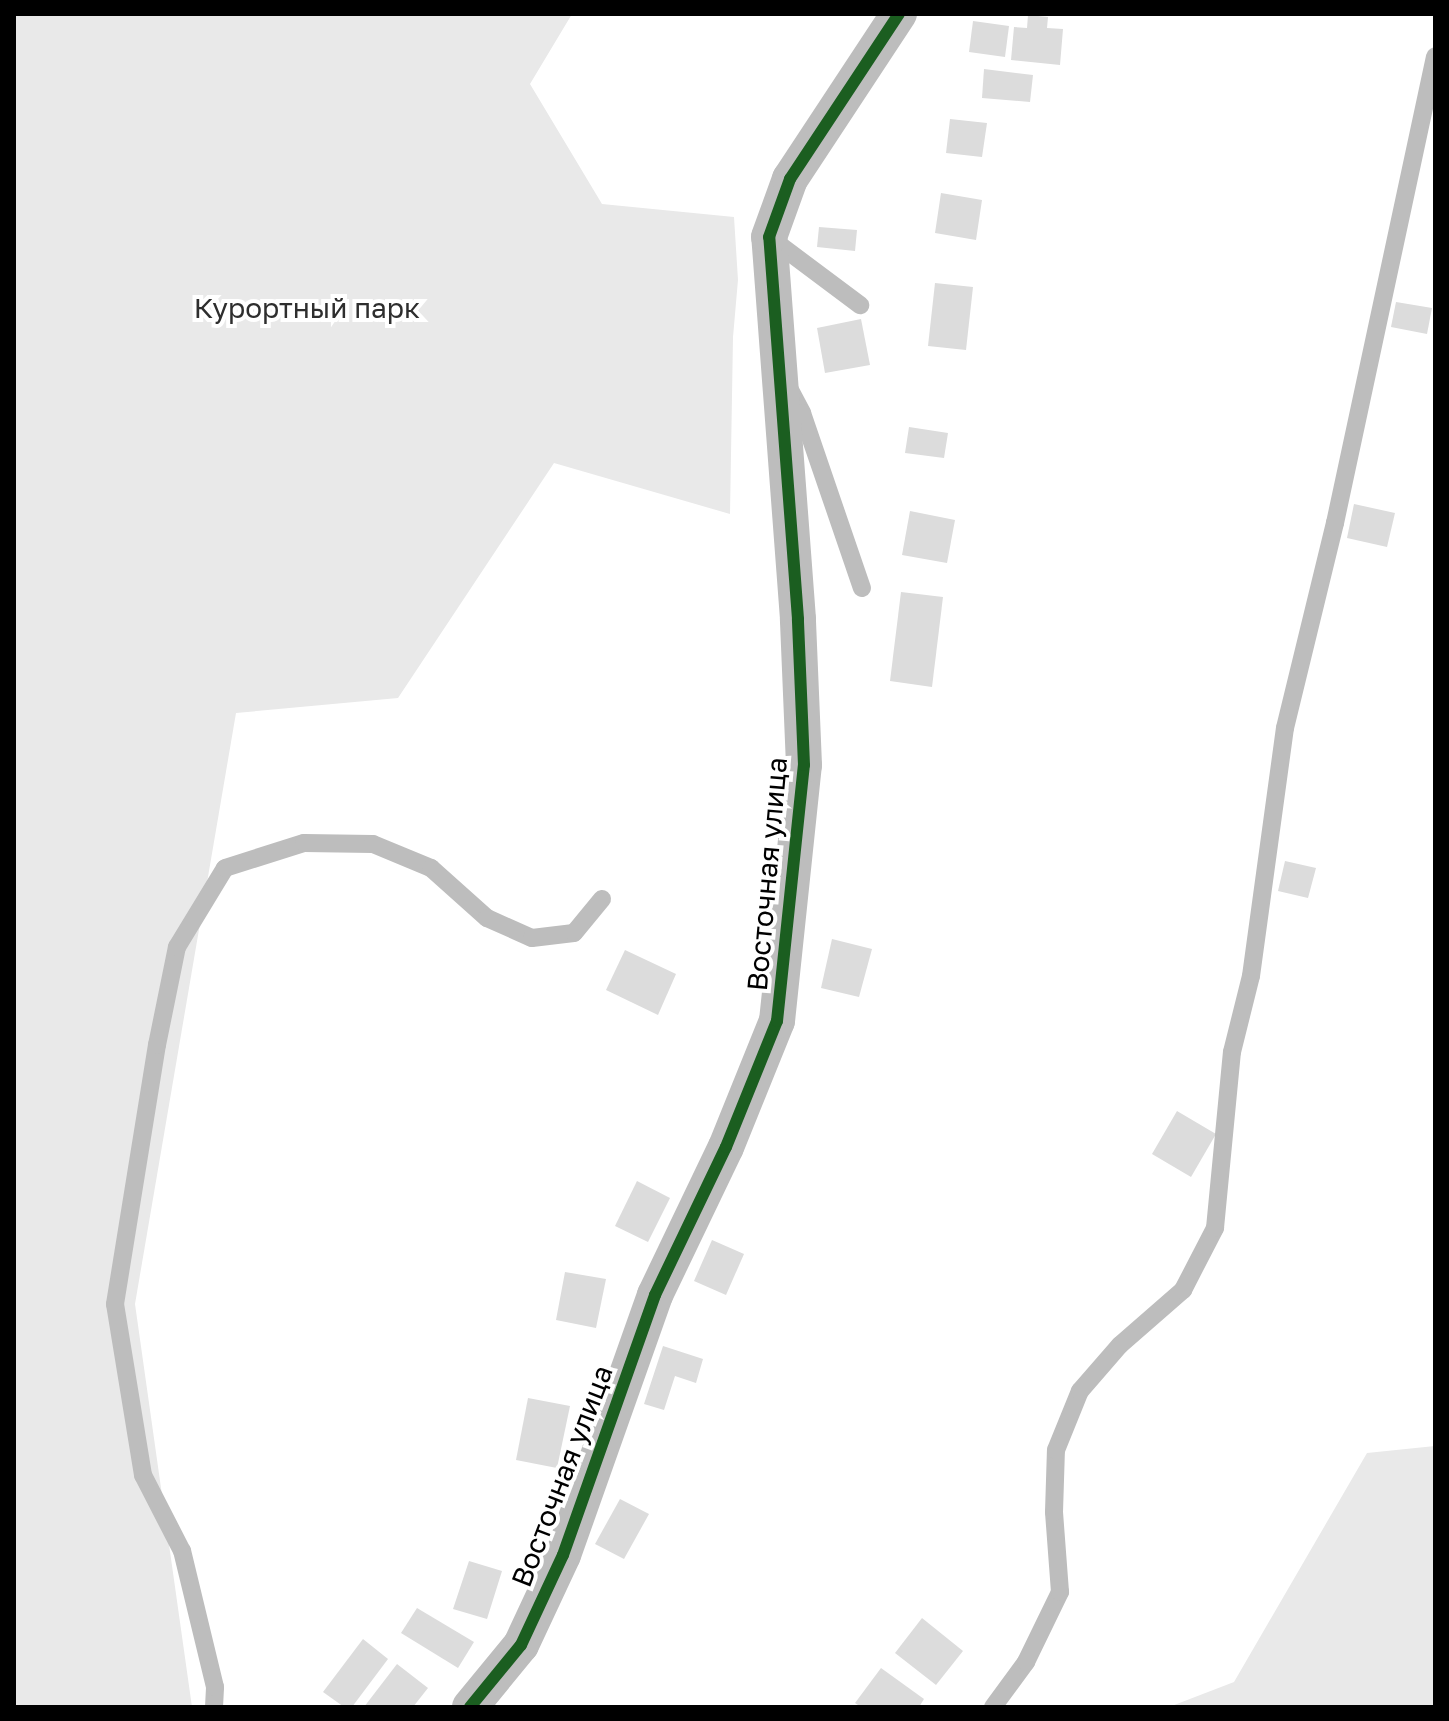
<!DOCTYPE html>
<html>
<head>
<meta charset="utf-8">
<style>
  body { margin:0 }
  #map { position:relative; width:1449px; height:1721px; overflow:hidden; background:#fff; font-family:"Golos Text",sans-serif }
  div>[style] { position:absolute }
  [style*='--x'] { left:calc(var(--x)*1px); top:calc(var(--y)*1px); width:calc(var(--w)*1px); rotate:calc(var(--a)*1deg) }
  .green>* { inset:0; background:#e9e9e9 }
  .building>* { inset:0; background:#dcdcdc }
  .lane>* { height:18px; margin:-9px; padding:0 9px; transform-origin:9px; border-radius:9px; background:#bdbdbd }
  .street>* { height:36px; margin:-18px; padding:0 18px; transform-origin:18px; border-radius:18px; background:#bdbdbd }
  .cycleway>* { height:12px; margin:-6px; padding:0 6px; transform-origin:6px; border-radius:6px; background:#1b5e20 }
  span { translate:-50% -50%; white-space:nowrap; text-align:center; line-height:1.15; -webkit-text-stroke:8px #fff; paint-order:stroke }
  .park-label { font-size:28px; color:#2e2e2e }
  .street-label { font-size:28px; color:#000 }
  .frame { position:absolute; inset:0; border:16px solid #000; pointer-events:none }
</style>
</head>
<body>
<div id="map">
  <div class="green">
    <div style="clip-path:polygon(14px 14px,572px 14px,530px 84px,602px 204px,734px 217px,738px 280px,733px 337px,730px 514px,554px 463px,398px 698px,236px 713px,135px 1304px,192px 1707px,14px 1707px)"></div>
    <div style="clip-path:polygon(1435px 1446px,1435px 1707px,1169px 1707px,1234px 1682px,1367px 1453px)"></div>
  </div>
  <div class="building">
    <div style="clip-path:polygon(1028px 15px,1048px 17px,1047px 28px,1063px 29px,1060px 65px,1011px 60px,1014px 27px,1027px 28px)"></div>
    <div style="clip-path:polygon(973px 21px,1009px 26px,1005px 57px,969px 52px)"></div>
    <div style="clip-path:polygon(984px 69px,1033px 75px,1030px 102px,982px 98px)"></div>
    <div style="clip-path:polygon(950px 119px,987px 123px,982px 157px,946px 153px)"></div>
    <div style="clip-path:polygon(941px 193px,982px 200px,976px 240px,935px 233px)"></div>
    <div style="clip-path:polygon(819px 227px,857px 230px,855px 251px,817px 247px)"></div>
    <div style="clip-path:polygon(935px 283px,973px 287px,966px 350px,928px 346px)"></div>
    <div style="clip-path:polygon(1396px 302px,1432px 308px,1427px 334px,1391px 327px)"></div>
    <div style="clip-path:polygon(861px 319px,870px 365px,825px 373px,817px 328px)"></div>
    <div style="clip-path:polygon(909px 427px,948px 433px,944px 458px,905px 453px)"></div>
    <div style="clip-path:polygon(1354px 504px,1395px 513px,1387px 547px,1347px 538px)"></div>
    <div style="clip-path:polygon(910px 511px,955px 520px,947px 563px,902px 555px)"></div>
    <div style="clip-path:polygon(901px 592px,943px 597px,932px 687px,890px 681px)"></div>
    <div style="clip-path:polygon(1285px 861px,1316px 868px,1308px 898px,1278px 891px)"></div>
    <div style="clip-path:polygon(832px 939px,872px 949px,859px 997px,821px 988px)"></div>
    <div style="clip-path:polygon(625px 950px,676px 974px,658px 1015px,606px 990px)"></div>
    <div style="clip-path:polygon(1177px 1111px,1216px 1134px,1191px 1177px,1152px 1154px)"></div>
    <div style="clip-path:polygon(637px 1181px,670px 1198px,648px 1242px,615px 1226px)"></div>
    <div style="clip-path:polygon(712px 1240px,744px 1254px,726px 1295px,694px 1281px)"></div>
    <div style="clip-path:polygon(565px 1272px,606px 1279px,596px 1328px,556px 1320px)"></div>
    <div style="clip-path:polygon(663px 1346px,703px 1359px,696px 1383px,675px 1376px,664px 1410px,644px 1404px)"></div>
    <div style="clip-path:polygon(528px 1398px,570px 1406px,557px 1468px,516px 1460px)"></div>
    <div style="clip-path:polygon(620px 1499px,649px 1514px,624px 1559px,595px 1544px)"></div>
    <div style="clip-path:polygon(469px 1561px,502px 1571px,487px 1619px,453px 1609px)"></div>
    <div style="clip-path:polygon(417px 1608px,474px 1642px,458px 1668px,401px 1633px)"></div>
    <div style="clip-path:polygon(922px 1618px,963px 1651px,936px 1685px,895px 1653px)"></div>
    <div style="clip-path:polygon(363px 1639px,388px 1659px,352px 1707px,344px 1707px,323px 1692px)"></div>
    <div style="clip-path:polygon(397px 1664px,428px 1688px,413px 1707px,364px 1707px)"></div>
    <div style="clip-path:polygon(881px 1668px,924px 1699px,919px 1707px,861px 1707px,855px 1703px)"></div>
  </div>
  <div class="lane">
    <div style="--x:769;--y:237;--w:114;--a:36.8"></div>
    <div style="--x:790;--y:390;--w:26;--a:62"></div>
    <div style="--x:802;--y:413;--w:185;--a:71.1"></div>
    <div style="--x:214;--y:1707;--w:20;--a:-87"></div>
    <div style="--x:215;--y:1687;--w:140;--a:-103.6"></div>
    <div style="--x:182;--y:1551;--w:85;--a:-117.2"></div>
    <div style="--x:143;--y:1475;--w:173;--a:-99.3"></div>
    <div style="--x:115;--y:1304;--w:262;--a:-80.8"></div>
    <div style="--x:157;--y:1045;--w:100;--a:-78.5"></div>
    <div style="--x:177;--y:947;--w:92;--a:-58.7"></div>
    <div style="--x:225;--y:868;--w:83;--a:-17.6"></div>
    <div style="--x:304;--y:843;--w:69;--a:0.8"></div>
    <div style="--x:373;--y:844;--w:63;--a:22.5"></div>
    <div style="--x:431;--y:868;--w:75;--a:41.8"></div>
    <div style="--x:487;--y:918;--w:49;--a:24"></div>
    <div style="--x:532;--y:938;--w:42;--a:-6.8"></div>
    <div style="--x:574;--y:933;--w:44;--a:-50.5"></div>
    <div style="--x:993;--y:1707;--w:56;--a:-53.7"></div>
    <div style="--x:1026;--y:1662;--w:78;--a:-64.1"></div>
    <div style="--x:1060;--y:1592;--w:80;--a:-94.3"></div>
    <div style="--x:1054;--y:1512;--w:62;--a:-88.2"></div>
    <div style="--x:1056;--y:1450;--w:64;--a:-67.9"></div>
    <div style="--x:1080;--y:1391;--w:61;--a:-49"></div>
    <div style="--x:1120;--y:1345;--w:84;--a:-41.1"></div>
    <div style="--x:1183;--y:1290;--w:70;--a:-62.7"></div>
    <div style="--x:1215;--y:1228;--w:177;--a:-84.5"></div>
    <div style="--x:1232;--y:1052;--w:78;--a:-76"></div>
    <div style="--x:1251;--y:976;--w:250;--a:-82.2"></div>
    <div style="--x:1285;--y:728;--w:211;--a:-76.3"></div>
    <div style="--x:1335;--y:523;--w:477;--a:-77.9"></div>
  </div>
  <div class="street">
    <div style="--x:470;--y:1707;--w:80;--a:-50.6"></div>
    <div style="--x:521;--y:1645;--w:99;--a:-65"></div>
    <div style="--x:563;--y:1555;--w:276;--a:-70.5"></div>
    <div style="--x:655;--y:1295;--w:164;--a:-64.4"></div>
    <div style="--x:726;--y:1147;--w:136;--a:-68"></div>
    <div style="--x:777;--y:1021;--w:257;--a:-84"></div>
    <div style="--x:804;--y:765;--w:146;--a:-92.4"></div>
    <div style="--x:798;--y:619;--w:383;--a:-94.3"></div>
    <div style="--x:769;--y:237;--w:62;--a:-70.1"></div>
    <div style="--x:790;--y:179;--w:198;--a:-56.6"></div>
  </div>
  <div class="cycleway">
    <div style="--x:470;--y:1707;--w:80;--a:-50.6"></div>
    <div style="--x:521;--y:1645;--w:99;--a:-65"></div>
    <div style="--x:563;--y:1555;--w:276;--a:-70.5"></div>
    <div style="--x:655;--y:1295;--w:164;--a:-64.4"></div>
    <div style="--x:726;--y:1147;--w:136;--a:-68"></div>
    <div style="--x:777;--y:1021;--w:257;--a:-84"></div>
    <div style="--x:804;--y:765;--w:146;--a:-92.4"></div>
    <div style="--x:798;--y:619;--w:383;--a:-94.3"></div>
    <div style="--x:769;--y:237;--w:62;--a:-70.1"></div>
    <div style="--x:790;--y:179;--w:198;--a:-56.6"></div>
  </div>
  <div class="park-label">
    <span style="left:307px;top:308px">Курортный парк</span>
  </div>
  <div class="street-label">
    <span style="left:767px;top:874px;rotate:-85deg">Восточная улица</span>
    <span style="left:562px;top:1476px;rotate:-69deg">Восточная улица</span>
  </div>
  <div class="frame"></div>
</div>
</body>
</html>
